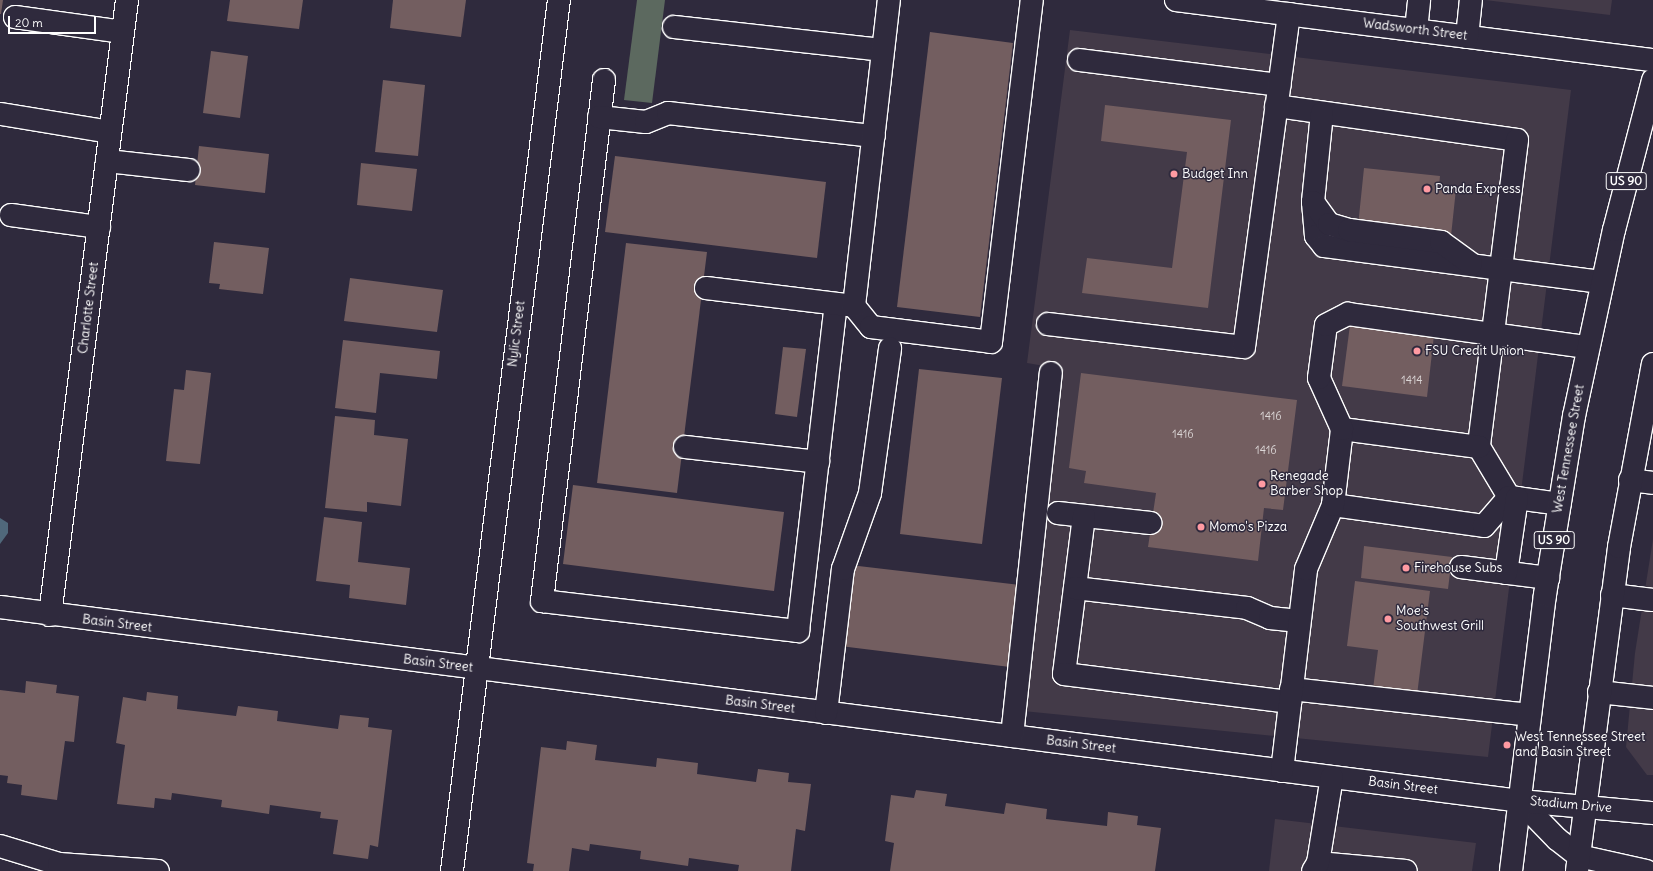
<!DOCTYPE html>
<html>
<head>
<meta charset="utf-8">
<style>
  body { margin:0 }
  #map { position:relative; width:1653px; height:871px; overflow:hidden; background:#2f2a3d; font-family:Delius,sans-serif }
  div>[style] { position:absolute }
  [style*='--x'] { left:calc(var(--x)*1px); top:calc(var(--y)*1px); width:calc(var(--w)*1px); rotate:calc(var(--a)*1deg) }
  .built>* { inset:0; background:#433a48 }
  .green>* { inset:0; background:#5c695f }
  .water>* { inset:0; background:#50687b }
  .building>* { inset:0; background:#735e60 }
  .roads { filter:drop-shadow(1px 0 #fff) drop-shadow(-1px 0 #fff) drop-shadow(0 1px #fff) drop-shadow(0 -1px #fff) }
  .minor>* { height:22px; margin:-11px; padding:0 11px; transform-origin:11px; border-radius:11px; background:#2f2a3d }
  .major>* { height:22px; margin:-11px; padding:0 11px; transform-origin:11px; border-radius:11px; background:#2f2a3d }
  .dots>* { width:11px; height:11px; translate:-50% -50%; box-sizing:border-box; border:2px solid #2f2a3d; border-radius:50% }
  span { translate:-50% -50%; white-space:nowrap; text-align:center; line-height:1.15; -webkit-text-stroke:3px #2f2a3d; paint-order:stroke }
  .number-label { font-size:11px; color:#dcd7d7 }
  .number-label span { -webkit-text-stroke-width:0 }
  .shield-label span { padding:1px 3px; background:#2f2a3d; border:1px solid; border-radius:3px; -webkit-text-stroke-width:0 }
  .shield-label { font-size:12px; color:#fff; font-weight:700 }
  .street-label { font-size:13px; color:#fff }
  .poi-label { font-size:13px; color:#fff }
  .left { translate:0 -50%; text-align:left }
  .scale { position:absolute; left:8px; top:16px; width:88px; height:18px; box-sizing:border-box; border:2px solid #fff; border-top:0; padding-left:5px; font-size:12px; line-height:14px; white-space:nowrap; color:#fff; -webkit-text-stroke:3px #2f2a3d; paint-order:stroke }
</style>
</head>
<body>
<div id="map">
  <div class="built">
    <div style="clip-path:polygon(1485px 0,1612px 0,1610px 15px)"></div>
    <div style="clip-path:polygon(1070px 30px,1571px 90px,1488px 757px,1023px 711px,1062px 369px,1027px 363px)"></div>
    <div style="clip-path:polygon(1653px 539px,1653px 775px,1647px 775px,1626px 747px,1635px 653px)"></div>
    <div style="clip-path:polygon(1275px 819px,1476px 843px,1472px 871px,1269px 871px)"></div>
  </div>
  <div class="green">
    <div style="clip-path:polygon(637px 0,665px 0,652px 103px,624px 100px)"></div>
  </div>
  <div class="water">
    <div style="clip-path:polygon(0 518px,8px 523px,8px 533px,0 544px)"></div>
  </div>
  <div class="building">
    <div style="clip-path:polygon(0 0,3px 0,1px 14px,0 14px)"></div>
    <div style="clip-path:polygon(230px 0,303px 0,299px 29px,227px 21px)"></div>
    <div style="clip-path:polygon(393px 0,466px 0,461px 37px,390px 28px)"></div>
    <div style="clip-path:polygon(930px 32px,1013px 43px,980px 317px,897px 307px)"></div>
    <div style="clip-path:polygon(211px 51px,248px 56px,240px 118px,203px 113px)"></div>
    <div style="clip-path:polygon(383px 80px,425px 85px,418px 156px,375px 152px)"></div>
    <div style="clip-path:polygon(1105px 105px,1231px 120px,1208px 308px,1082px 293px,1087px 258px,1172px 268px,1187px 152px,1101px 141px)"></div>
    <div style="clip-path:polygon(199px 146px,269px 154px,265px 193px,195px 185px)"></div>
    <div style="clip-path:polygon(615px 156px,826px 182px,817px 258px,605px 232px)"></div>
    <div style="clip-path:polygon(361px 163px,417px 169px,412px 211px,357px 205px)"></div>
    <div style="clip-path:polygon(1364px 168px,1440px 176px,1439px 187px,1456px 189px,1451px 236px,1358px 226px)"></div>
    <div style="clip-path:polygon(214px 242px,269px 248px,263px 294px,219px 289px,220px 284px,209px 283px)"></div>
    <div style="clip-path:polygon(626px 243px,707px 252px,677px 493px,597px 483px)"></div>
    <div style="clip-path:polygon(350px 278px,443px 290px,437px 332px,344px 321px)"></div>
    <div style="clip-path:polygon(1350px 325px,1434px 335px,1427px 397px,1342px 386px)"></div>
    <div style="clip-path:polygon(343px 340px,440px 351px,437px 379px,380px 373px,376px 413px,335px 408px)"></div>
    <div style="clip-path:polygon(783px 347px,806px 349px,797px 417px,775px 414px)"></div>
    <div style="clip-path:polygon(919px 369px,1002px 378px,982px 544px,900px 534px)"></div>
    <div style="clip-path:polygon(186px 370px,211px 373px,200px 464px,166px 461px,174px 389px,184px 390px)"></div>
    <div style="clip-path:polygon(1081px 373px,1297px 400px,1283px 510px,1264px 508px,1258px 561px,1148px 547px,1156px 493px,1084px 483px,1086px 471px,1069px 468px)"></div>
    <div style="clip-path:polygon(335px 416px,375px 420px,374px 435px,408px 439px,401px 506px,367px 502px,367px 512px,325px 508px)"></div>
    <div style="clip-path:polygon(573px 485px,784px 512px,774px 591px,563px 564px)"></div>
    <div style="clip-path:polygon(324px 517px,362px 522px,358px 562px,410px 568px,406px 605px,349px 598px,350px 585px,316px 581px)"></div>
    <div style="clip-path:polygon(1364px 546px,1452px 557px,1448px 589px,1361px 578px)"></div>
    <div style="clip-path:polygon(850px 565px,1020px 585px,1010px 667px,840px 646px)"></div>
    <div style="clip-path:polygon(1355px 581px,1430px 591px,1417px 695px,1373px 689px,1378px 650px,1347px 646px)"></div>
    <div style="clip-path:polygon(26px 681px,57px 685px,56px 693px,79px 696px,74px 742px,65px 741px,57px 800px,21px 795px,22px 785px,7px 783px,8px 776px,0 775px,0 690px,25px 693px)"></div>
    <div style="clip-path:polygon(147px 692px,178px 696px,177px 709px,236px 716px,238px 706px,278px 711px,277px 721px,338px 729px,340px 715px,369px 718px,368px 727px,392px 730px,378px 847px,370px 845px,368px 859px,333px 854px,338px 820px,320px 818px,321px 812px,270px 805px,269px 814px,221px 807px,222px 800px,172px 793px,171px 800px,155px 798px,154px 808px,117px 804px,125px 745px,116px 743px,123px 697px,146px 701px)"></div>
    <div style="clip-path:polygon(567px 741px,597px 745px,595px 760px,656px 767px,657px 758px,698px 763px,697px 774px,756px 782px,758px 769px,789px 773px,788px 782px,811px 784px,805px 831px,796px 829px,791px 871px,738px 871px,739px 865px,689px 858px,688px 866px,640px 859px,641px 851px,590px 844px,589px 851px,572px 848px,569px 871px,533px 871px,534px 864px,527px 863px,541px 747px,566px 750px)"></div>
    <div style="clip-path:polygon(916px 790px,947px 794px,945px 806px,1004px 814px,1006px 803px,1047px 809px,1046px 819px,1107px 826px,1108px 812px,1138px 816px,1137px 825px,1161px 828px,1155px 871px,890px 871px,894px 843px,885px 841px,891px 795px,914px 798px)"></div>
  </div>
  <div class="roads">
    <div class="minor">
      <div style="--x:1176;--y:0;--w:481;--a:7.2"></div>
      <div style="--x:15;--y:17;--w:109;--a:7.9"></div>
      <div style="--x:674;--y:27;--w:209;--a:6.3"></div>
      <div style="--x:1416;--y:30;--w:30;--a:-84"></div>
      <div style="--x:1467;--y:37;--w:37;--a:-84"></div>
      <div style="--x:1079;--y:60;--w:202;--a:7.1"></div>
      <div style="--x:604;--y:80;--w:525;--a:96.79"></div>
      <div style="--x:542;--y:601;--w:258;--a:6.7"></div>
      <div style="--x:798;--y:631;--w:329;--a:-83.4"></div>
      <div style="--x:1276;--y:106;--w:243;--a:8"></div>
      <div style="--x:1517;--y:140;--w:309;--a:97.1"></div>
      <div style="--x:1479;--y:447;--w:58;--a:59"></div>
      <div style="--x:1509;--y:497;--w:51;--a:7.8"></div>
      <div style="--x:1322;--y:113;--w:89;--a:95.8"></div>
      <div style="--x:1313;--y:202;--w:34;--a:85"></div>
      <div style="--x:1316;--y:236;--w:13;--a:51"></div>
      <div style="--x:1324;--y:246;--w:280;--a:7.4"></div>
      <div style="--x:1;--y:114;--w:110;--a:9.4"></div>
      <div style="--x:599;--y:117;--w:47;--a:6.1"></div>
      <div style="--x:646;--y:122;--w:24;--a:-22"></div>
      <div style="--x:668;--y:113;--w:207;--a:6.4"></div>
      <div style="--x:107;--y:161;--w:82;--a:6.3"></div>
      <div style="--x:1313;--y:202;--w:27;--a:54"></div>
      <div style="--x:1329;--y:224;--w:21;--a:17"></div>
      <div style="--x:1349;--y:230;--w:93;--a:7.4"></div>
      <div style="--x:1441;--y:242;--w:37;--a:36"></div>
      <div style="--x:11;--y:215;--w:89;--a:7.8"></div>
      <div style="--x:706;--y:288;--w:149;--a:6.9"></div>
      <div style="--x:854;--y:306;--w:27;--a:51"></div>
      <div style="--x:871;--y:327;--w:121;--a:7.1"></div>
      <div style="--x:991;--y:342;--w:344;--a:-83.2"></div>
      <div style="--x:854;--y:306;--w:308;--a:-83.5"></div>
      <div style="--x:1048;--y:324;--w:197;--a:6.7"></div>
      <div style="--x:1244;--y:347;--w:336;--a:-82.3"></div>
      <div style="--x:1342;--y:429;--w:138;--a:7.5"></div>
      <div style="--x:685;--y:447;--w:134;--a:6.4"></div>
      <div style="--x:1630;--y:480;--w:23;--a:7"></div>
      <div style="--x:1333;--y:505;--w:152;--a:7.9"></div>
      <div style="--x:1484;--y:526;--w:38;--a:-49"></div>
      <div style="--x:1058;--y:513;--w:93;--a:6.2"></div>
      <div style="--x:1084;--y:516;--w:159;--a:97.2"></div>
      <div style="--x:1064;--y:674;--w:228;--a:7.1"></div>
      <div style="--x:1461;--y:567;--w:88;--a:7.2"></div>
      <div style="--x:1506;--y:573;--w:76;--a:-81.7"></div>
      <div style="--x:1075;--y:588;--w:173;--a:6.6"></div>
      <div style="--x:1247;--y:608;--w:25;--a:23"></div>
      <div style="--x:1270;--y:618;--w:29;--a:6"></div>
      <div style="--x:1612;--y:595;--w:41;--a:7"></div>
      <div style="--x:0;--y:607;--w:1532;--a:7.27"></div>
      <div style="--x:50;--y:615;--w:620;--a:-82.86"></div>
      <div style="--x:1291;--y:689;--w:240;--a:6.2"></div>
      <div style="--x:1599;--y:692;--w:54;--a:6.3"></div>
      <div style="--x:826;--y:713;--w:145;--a:-83.3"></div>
      <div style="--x:843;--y:569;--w:81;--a:-70.4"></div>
      <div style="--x:870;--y:493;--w:146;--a:-82.1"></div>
      <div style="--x:1012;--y:736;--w:365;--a:-83.9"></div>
      <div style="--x:1282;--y:771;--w:203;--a:-83.2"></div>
      <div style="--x:1306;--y:569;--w:69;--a:-67.1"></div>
      <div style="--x:1333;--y:505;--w:77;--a:-83.2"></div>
      <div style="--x:1342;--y:429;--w:56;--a:-114.3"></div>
      <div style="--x:1319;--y:378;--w:53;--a:-82.5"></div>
      <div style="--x:1326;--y:325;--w:25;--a:-27"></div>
      <div style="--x:1348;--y:314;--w:241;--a:7.9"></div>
      <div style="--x:0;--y:846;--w:62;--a:17"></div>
      <div style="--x:59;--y:864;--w:99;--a:4"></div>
      <div style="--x:1318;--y:863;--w:88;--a:5.2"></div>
      <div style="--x:452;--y:871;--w:878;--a:-83"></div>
      <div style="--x:1313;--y:871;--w:9;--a:-58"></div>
      <div style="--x:1318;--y:863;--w:87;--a:-80.8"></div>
    </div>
    <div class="major">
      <div style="--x:1520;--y:801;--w:53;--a:45.8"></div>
      <div style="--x:1557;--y:839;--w:28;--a:38"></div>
      <div style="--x:1579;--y:856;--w:69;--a:12.6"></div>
      <div style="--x:1520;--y:801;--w:134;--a:5.2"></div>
      <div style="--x:1511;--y:871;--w:278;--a:-83"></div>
      <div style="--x:1545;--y:595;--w:181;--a:-80.8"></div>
      <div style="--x:1574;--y:416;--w:190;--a:-77.9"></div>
      <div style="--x:1614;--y:230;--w:155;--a:-75.4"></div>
      <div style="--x:1577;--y:871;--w:327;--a:-82.6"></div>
      <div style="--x:1619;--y:547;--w:186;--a:-79.5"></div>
    </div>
  </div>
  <div class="dots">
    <div style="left:1174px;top:174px;background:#ff9aa2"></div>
    <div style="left:1427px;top:189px;background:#ff9aa2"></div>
    <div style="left:1417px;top:351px;background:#ff9aa2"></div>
    <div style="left:1262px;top:484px;background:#ff9aa2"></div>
    <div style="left:1201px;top:527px;background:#ff9aa2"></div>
    <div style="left:1406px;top:568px;background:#ff9aa2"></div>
    <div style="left:1388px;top:619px;background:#ff9aa2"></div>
    <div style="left:1507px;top:745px;background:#ff9aa2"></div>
  </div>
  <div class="number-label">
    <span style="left:1412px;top:380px">1414</span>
    <span style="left:1271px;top:416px">1416</span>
    <span style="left:1183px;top:434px">1416</span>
    <span style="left:1266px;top:450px">1416</span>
  </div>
  <div class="shield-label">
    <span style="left:1626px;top:181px">US 90</span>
    <span style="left:1554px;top:540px">US 90</span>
  </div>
  <div class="street-label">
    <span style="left:1415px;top:30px;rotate:7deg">Wadsworth Street</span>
    <span style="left:89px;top:308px;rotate:-83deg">Charlotte Street</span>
    <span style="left:517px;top:334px;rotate:-83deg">Nylic Street</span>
    <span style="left:1569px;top:449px;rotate:-80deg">West Tennessee Street</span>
    <span style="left:117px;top:624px;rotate:7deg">Basin Street</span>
    <span style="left:438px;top:664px;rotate:7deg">Basin Street</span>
    <span style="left:760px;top:705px;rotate:7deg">Basin Street</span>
    <span style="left:1081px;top:745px;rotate:7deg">Basin Street</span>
    <span style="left:1403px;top:786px;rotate:7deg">Basin Street</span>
    <span style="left:1571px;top:805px;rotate:5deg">Stadium Drive</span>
  </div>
  <div class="poi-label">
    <span class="left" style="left:1182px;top:174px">Budget Inn</span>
    <span class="left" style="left:1435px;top:189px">Panda Express</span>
    <span class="left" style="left:1425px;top:351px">FSU Credit Union</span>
    <span class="left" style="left:1270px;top:484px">Renegade<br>Barber Shop</span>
    <span class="left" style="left:1209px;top:527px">Momo's Pizza</span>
    <span class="left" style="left:1414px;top:568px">Firehouse Subs</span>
    <span class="left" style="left:1396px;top:619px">Moe's<br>Southwest Grill</span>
    <span class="left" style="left:1515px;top:745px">West Tennessee Street<br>and Basin Street</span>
  </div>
  <div class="scale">20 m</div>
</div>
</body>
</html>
